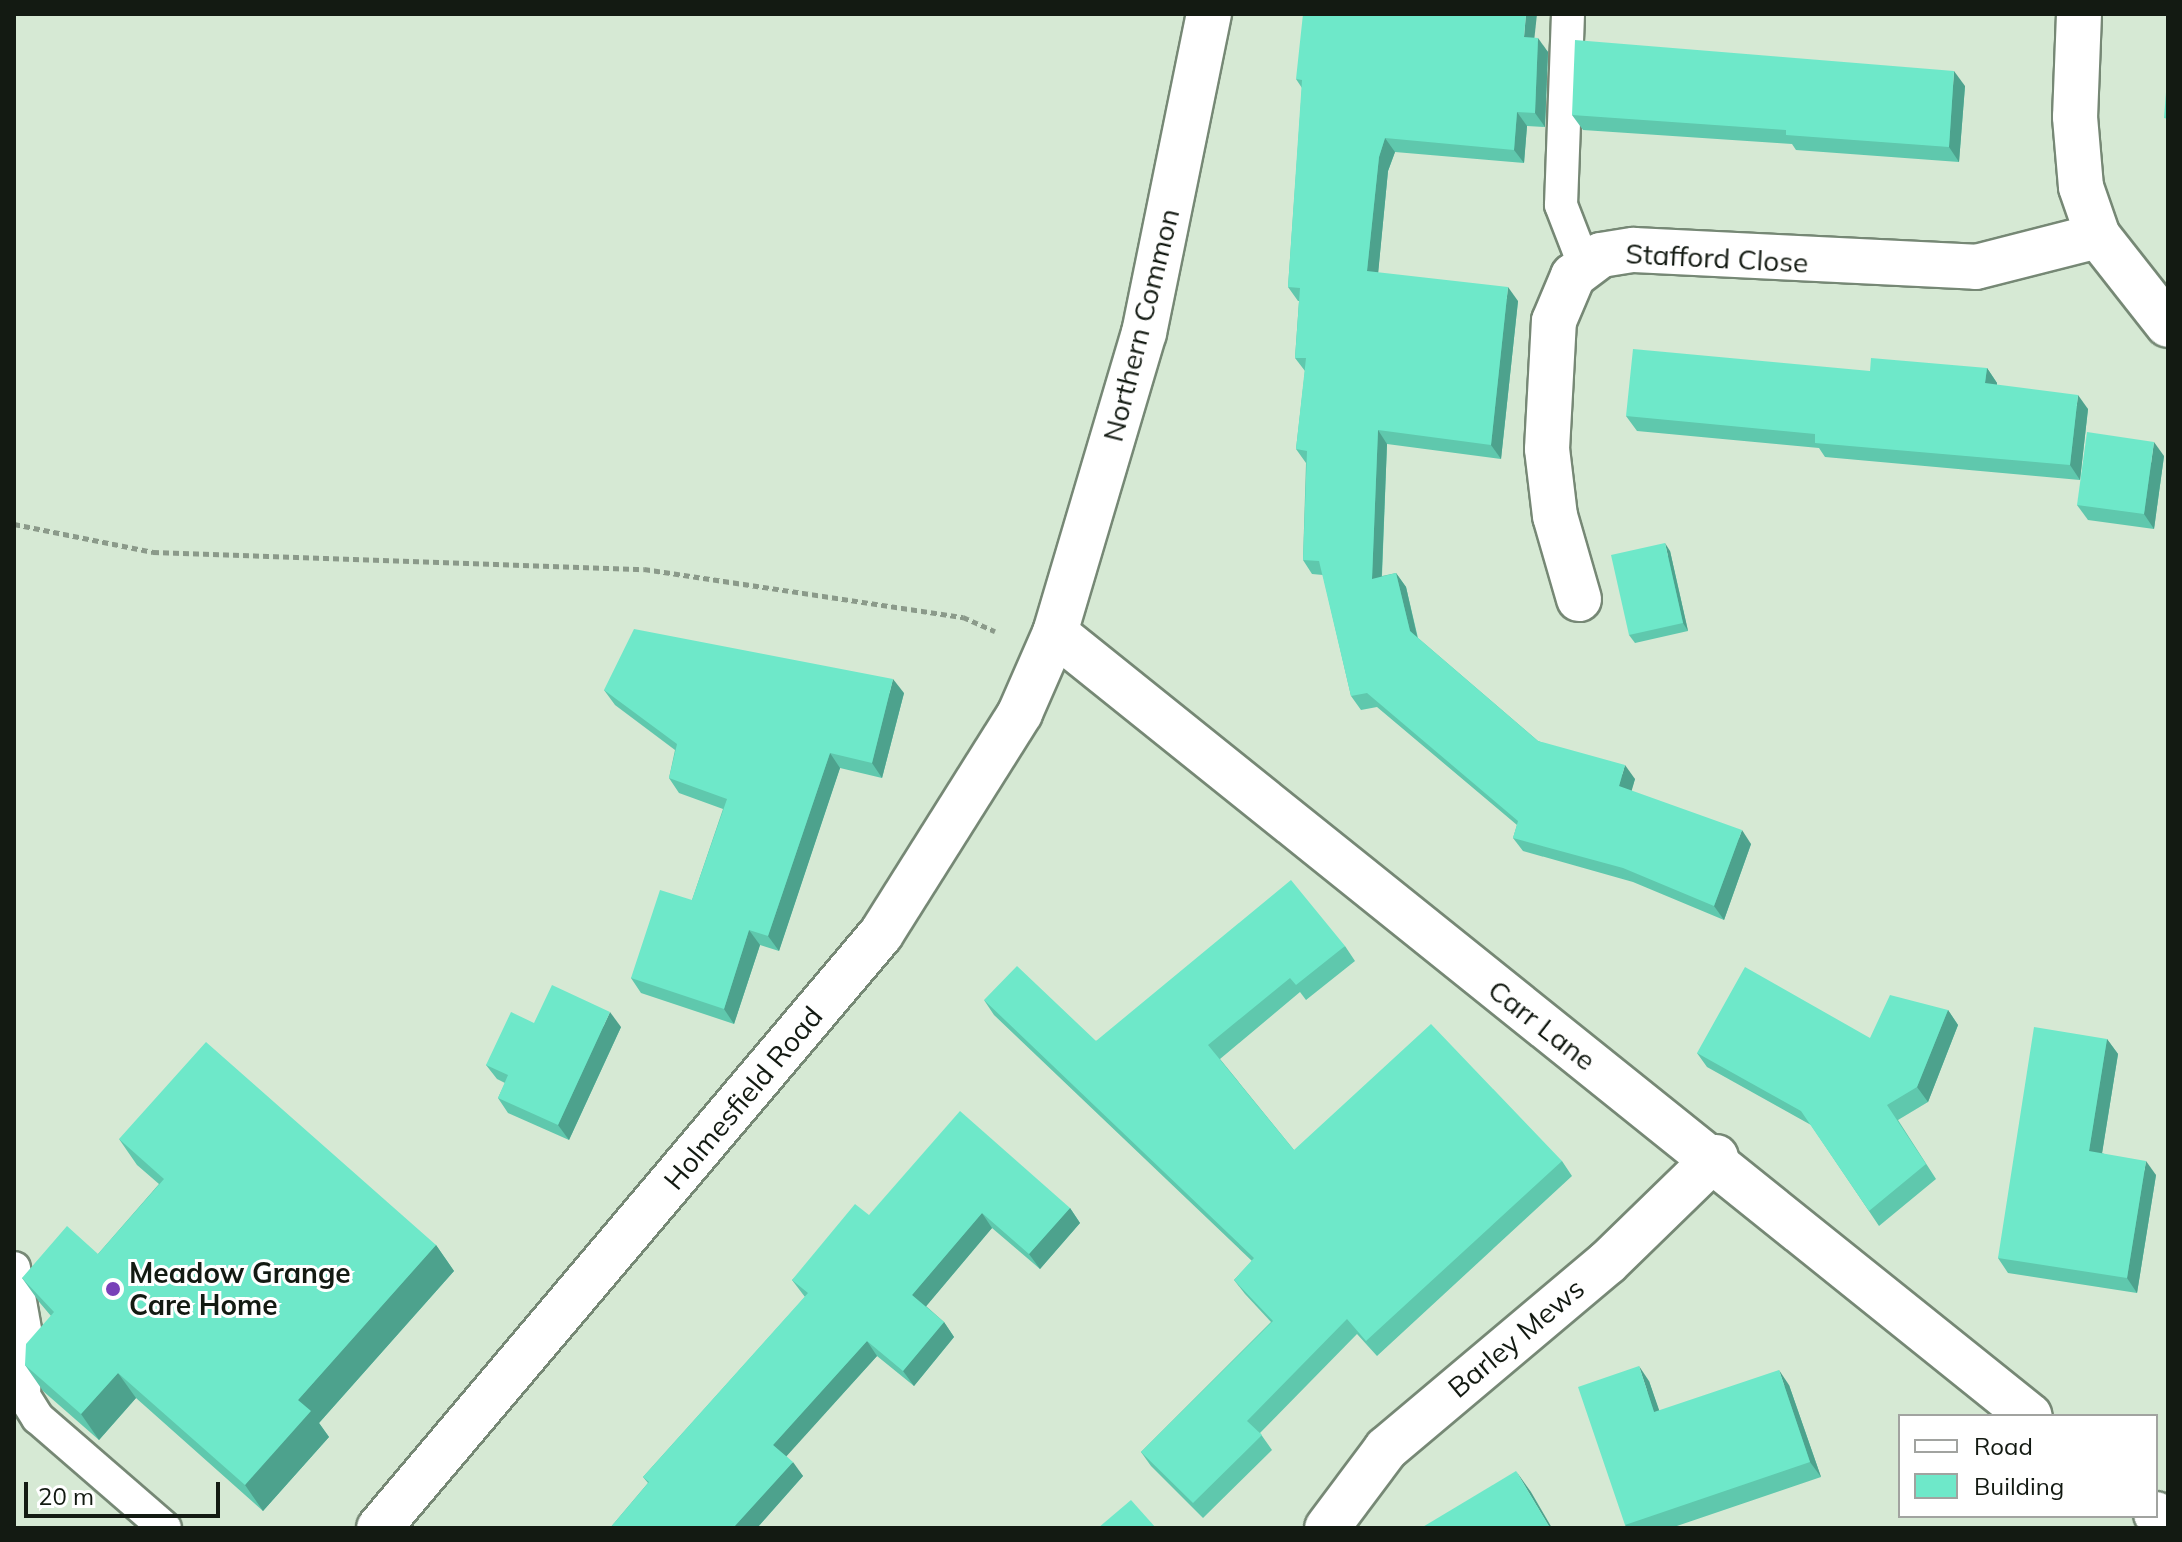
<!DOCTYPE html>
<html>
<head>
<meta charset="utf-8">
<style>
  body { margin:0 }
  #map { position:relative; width:2182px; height:1542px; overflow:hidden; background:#d6e9d4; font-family:Mulish,sans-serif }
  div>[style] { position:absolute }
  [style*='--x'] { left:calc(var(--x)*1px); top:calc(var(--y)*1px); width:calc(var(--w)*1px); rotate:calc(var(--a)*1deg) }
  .path>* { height:5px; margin-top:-2.5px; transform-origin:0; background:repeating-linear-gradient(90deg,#8b9a8a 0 6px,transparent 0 10px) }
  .roads { filter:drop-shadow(2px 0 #768875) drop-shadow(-2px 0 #768875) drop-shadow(0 2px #768875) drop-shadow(0 -2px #768875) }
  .lane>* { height:32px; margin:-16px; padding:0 16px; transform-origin:16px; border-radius:16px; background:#fff }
  .street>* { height:44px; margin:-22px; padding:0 22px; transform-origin:22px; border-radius:22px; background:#fff }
  .secondary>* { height:44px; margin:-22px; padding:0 22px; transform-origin:22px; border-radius:22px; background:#fff }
  .wall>* { inset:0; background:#5fc8ad }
  .shaded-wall>* { inset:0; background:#4da28d }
  .building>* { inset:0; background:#6ee8c9 }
  .dots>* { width:22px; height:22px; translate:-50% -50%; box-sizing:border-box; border:4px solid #fff; border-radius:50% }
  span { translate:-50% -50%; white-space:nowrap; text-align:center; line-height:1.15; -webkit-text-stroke:6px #fff; paint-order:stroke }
  .street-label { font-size:28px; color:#131a12 }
  .poi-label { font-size:28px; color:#131a12; font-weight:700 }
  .left { translate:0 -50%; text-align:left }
  .frame { position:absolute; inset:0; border:16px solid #131a12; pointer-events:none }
  .legend { position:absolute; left:1898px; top:1414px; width:260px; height:104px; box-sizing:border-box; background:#fff; border:2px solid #a1a3a0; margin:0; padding:10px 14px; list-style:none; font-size:24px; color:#131a12 }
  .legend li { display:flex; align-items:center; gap:16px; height:40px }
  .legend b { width:40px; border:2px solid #a1a3a0 }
  .scale { position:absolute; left:24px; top:1482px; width:196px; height:36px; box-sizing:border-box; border:4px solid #131a12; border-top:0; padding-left:10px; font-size:24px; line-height:28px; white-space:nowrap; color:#131a12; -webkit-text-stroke:6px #fff; paint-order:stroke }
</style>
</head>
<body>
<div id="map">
  <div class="path">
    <div style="--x:14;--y:524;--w:142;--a:11.4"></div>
    <div style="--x:153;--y:552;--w:491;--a:2"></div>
    <div style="--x:644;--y:569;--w:323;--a:8.6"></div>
    <div style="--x:963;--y:617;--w:35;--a:24"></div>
  </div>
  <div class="roads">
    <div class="lane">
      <div style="--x:1568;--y:14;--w:191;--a:92.1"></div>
      <div style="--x:1561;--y:205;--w:66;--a:68.8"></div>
      <div style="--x:14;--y:1268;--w:68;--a:79.8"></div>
      <div style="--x:26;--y:1335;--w:61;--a:91.9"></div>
      <div style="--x:24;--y:1396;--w:26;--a:58"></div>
      <div style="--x:38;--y:1418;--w:168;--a:40.9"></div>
    </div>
    <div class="street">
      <div style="--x:2079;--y:14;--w:103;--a:92.2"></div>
      <div style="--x:2075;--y:117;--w:70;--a:85.1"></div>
      <div style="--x:2081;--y:187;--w:52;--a:70.9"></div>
      <div style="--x:2098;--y:236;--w:113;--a:51.8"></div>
      <div style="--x:1579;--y:599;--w:86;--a:-106.1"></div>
      <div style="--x:1555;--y:516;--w:67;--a:-96.8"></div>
      <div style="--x:1547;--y:449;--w:128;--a:-86.9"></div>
      <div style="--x:1554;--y:321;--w:49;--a:-67.1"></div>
      <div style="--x:1573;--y:276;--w:35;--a:-37"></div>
      <div style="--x:1601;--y:255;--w:33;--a:-9"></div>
      <div style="--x:1634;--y:250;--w:342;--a:2.8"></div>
      <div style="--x:1976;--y:267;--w:126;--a:-14.3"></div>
      <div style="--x:1327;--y:1528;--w:99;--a:-53.2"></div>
      <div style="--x:1386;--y:1449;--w:289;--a:-40.1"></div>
      <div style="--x:1607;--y:1263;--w:152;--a:-44.2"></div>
    </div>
    <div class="secondary">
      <div style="--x:1055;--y:633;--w:1250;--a:38.77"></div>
      <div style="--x:2156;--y:1514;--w:15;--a:37"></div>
      <div style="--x:379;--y:1528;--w:778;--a:-49.8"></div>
      <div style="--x:881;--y:934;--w:261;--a:-57.8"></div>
      <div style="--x:1020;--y:713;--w:87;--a:-66.4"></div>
      <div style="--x:1055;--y:633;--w:313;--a:-73.5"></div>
      <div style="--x:1144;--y:333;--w:326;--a:-78.5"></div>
    </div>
  </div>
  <div class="wall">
    <div style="clip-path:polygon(1535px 38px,1548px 52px,1545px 127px,1527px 126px,1524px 163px,1395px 152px,1388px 171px,1378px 273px,1518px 301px,1501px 459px,1387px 444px,1382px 576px,1396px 573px,1406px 587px,1418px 638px,1538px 741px,1635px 779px,1631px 791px,1751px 844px,1724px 920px,1633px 882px,1523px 851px,1513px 838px,1517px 825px,1377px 707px,1361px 710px,1351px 696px,1323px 575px,1312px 574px,1303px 560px,1306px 463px,1296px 449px,1305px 371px,1295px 358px,1299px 301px,1298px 301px,1288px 287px,1302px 88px,1296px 79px)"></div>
    <div style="clip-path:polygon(1965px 86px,1959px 162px,1796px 150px,1792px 144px,1583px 130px,1572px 115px)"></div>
    <div style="clip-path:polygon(1987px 368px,1997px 383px,1997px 385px,2088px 409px,2080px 480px,1825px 457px,1819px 448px,1637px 431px,1626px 416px,1870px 371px)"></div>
    <div style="clip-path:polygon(2164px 456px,2154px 529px,2088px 520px,2077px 505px)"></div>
    <div style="clip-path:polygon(1670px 551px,1688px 631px,1635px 643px,1629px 635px)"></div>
    <div style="clip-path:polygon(604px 690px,904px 693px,882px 778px,840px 768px,779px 951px,760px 945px,734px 1024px,641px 993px,631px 978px,692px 900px,723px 809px,679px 793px,669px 778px,675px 750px,615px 705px)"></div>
    <div style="clip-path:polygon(1345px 946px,1355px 961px,1306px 1000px,1300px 992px,1220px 1059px,1294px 1150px,1562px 1161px,1572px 1176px,1377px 1356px,1357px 1334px,1260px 1433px,1272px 1450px,1203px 1518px,1151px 1466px,1141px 1452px,1271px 1322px,1245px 1294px,1234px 1280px,1252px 1261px,994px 1015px,984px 1000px,1096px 1041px)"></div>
    <div style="clip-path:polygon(1948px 1010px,1958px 1025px,1928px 1102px,1898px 1120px,1936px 1179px,1879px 1226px,1811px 1125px,1707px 1067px,1697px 1053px,1870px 1038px)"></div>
    <div style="clip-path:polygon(534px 1023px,621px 1027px,569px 1140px,508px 1113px,498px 1098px,505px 1083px,497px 1079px,486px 1065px)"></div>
    <div style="clip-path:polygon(2107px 1039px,2118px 1054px,2102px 1153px,2156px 1175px,2137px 1293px,2008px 1273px,1998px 1258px)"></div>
    <div style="clip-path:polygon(119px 1139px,436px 1245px,454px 1271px,319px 1423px,329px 1437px,263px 1511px,136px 1398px,99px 1440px,43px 1391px,25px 1365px,51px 1316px,40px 1303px,22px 1278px,98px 1254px,159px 1184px,137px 1165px)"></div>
    <div style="clip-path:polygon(1070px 1208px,1080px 1223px,1040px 1269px,992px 1228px,926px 1306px,944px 1322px,954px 1337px,914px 1386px,877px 1356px,786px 1456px,803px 1476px,757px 1528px,610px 1528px,648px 1483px,643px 1477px,805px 1297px,792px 1280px,869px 1215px)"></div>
    <div style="clip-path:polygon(1649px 1381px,1659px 1411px,1789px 1385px,1821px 1477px,1671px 1528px,1627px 1528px,1625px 1525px)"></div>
  </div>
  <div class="shaded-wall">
    <div style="clip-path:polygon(1526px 14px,1537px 14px,1533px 51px,1524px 37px)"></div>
    <div style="clip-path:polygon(1538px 38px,1548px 52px,1545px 127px,1535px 113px)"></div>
    <div style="clip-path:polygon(1954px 71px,1965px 86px,1959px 162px,1949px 147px)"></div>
    <div style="clip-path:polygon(1517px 112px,1527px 126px,1524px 163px,1514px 150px)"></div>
    <div style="clip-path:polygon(1385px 138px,1395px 152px,1388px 171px,1377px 285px,1367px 271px,1379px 157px)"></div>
    <div style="clip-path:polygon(1508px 287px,1518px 301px,1501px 459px,1491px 445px)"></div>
    <div style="clip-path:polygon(1987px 368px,1997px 383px,1996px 398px,1985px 383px)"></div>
    <div style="clip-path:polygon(2078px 395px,2088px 409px,2080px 480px,2070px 465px)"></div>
    <div style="clip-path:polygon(1378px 430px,1387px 444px,1381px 593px,1372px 579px)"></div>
    <div style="clip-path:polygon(2154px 442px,2164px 456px,2154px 529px,2144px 514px)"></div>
    <div style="clip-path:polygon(1665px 543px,1670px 551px,1688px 631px,1683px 623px)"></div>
    <div style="clip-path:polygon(1396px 573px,1406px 587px,1419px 645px,1410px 631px)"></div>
    <div style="clip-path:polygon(893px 679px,904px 693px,882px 778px,872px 763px)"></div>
    <div style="clip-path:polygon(830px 753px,840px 768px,779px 951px,768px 936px)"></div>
    <div style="clip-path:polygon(1625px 765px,1635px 779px,1629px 800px,1619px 786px)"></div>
    <div style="clip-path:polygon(1742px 830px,1751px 844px,1724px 920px,1714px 906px)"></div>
    <div style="clip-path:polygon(749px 930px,760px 945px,734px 1024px,724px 1009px)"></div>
    <div style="clip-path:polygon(1948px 1010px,1958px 1025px,1928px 1102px,1917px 1087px)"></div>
    <div style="clip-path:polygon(610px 1012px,621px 1027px,569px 1140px,558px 1125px)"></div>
    <div style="clip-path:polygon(2107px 1039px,2118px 1054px,2100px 1166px,2089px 1151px)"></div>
    <div style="clip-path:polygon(2146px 1161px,2156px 1175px,2137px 1293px,2127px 1278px)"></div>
    <div style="clip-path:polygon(1070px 1208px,1080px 1223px,1040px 1269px,1029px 1254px)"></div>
    <div style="clip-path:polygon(982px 1213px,992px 1228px,923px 1310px,912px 1295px)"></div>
    <div style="clip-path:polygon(436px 1245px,454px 1271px,319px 1423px,329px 1437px,263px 1511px,245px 1485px,298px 1400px)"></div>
    <div style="clip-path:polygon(944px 1322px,954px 1337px,914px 1386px,903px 1371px)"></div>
    <div style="clip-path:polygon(867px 1341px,877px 1356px,784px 1459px,773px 1445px)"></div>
    <div style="clip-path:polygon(1639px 1366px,1649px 1381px,1665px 1427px,1654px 1412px)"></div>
    <div style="clip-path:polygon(1779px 1370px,1789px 1385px,1821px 1477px,1810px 1462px)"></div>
    <div style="clip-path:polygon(118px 1373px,136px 1398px,99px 1440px,81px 1414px)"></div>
    <div style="clip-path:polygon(793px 1462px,803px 1476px,757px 1528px,733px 1528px)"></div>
    <div style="clip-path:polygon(1516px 1471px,1531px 1492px,1552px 1528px,1550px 1528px)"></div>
  </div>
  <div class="building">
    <div style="clip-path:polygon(1303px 14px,1526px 14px,1524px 37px,1538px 38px,1535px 113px,1517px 112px,1514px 150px,1385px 138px,1379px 157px,1367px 271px,1508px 287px,1491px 445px,1378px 430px,1372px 579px,1396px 573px,1410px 631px,1538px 741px,1625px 765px,1619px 786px,1742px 830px,1714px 906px,1623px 868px,1513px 838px,1518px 821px,1367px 693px,1351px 696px,1319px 561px,1303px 560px,1307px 451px,1296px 449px,1306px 358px,1295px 358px,1300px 288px,1288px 287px,1302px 80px,1296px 79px)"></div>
    <div style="clip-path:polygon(1575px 40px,1954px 71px,1949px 147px,1786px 135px,1786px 130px,1572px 115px)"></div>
    <div style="clip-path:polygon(2168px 67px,2168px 119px,2164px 118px)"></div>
    <div style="clip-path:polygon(1633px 349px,1870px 371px,1871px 358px,1987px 368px,1985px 383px,2078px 395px,2070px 465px,1815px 443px,1815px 434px,1626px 416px)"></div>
    <div style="clip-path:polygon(2087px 432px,2154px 442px,2144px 514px,2077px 505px)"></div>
    <div style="clip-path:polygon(1665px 543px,1683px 623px,1629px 635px,1611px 555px)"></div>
    <div style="clip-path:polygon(634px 629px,893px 679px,872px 763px,830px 753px,768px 936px,749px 930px,724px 1009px,631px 978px,660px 890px,692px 900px,727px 799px,669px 778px,677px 744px,604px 690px)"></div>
    <div style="clip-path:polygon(1291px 880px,1345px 946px,1296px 985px,1290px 978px,1208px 1045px,1294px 1150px,1431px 1024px,1562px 1161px,1366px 1341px,1347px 1319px,1247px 1421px,1262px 1435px,1193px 1503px,1141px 1452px,1273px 1321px,1234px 1280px,1254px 1258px,984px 1000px,1017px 966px,1096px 1041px)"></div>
    <div style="clip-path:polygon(1745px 967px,1870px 1038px,1890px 995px,1948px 1010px,1917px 1087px,1887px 1105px,1926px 1164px,1869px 1211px,1801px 1111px,1697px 1053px)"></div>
    <div style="clip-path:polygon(552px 985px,610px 1012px,558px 1125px,498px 1098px,508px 1075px,486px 1065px,511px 1012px,534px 1023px)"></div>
    <div style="clip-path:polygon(2034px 1027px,2107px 1039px,2089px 1151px,2146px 1161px,2127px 1278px,1998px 1258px)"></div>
    <div style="clip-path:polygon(206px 1042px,436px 1245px,298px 1400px,311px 1411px,245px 1485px,118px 1373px,81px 1414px,25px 1365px,26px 1344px,54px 1312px,22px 1278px,67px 1226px,98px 1254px,164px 1179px,119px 1139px)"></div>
    <div style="clip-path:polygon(960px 1111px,1070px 1208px,1029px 1254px,982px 1213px,912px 1295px,944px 1322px,903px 1371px,867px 1341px,773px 1445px,793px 1462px,733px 1528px,610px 1528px,649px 1482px,643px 1477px,808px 1293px,792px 1280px,855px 1204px,869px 1215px)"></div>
    <div style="clip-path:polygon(1639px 1366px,1654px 1412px,1779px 1370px,1810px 1462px,1625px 1525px,1578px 1387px)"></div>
    <div style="clip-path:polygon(1516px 1471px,1550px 1528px,1421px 1528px)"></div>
    <div style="clip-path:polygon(1131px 1500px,1156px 1528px,1098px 1528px)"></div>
  </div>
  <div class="dots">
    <div style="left:113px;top:1289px;background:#7841b8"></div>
  </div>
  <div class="street-label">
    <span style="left:1717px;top:258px;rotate:3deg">Stafford Close</span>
    <span style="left:1141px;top:325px;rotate:-76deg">Northern Common</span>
    <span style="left:1542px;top:1025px;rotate:38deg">Carr Lane</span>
    <span style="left:743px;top:1098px;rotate:-50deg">Holmesfield Road</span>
    <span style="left:1516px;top:1338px;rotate:-40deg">Barley Mews</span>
  </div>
  <div class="poi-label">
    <span class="left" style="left:129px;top:1289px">Meadow Grange<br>Care Home</span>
  </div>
  <div class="frame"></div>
  <ul class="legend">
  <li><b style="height:10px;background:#fff"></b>Road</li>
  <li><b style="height:22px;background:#6ee8c9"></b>Building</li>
  </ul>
  <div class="scale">20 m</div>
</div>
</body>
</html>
